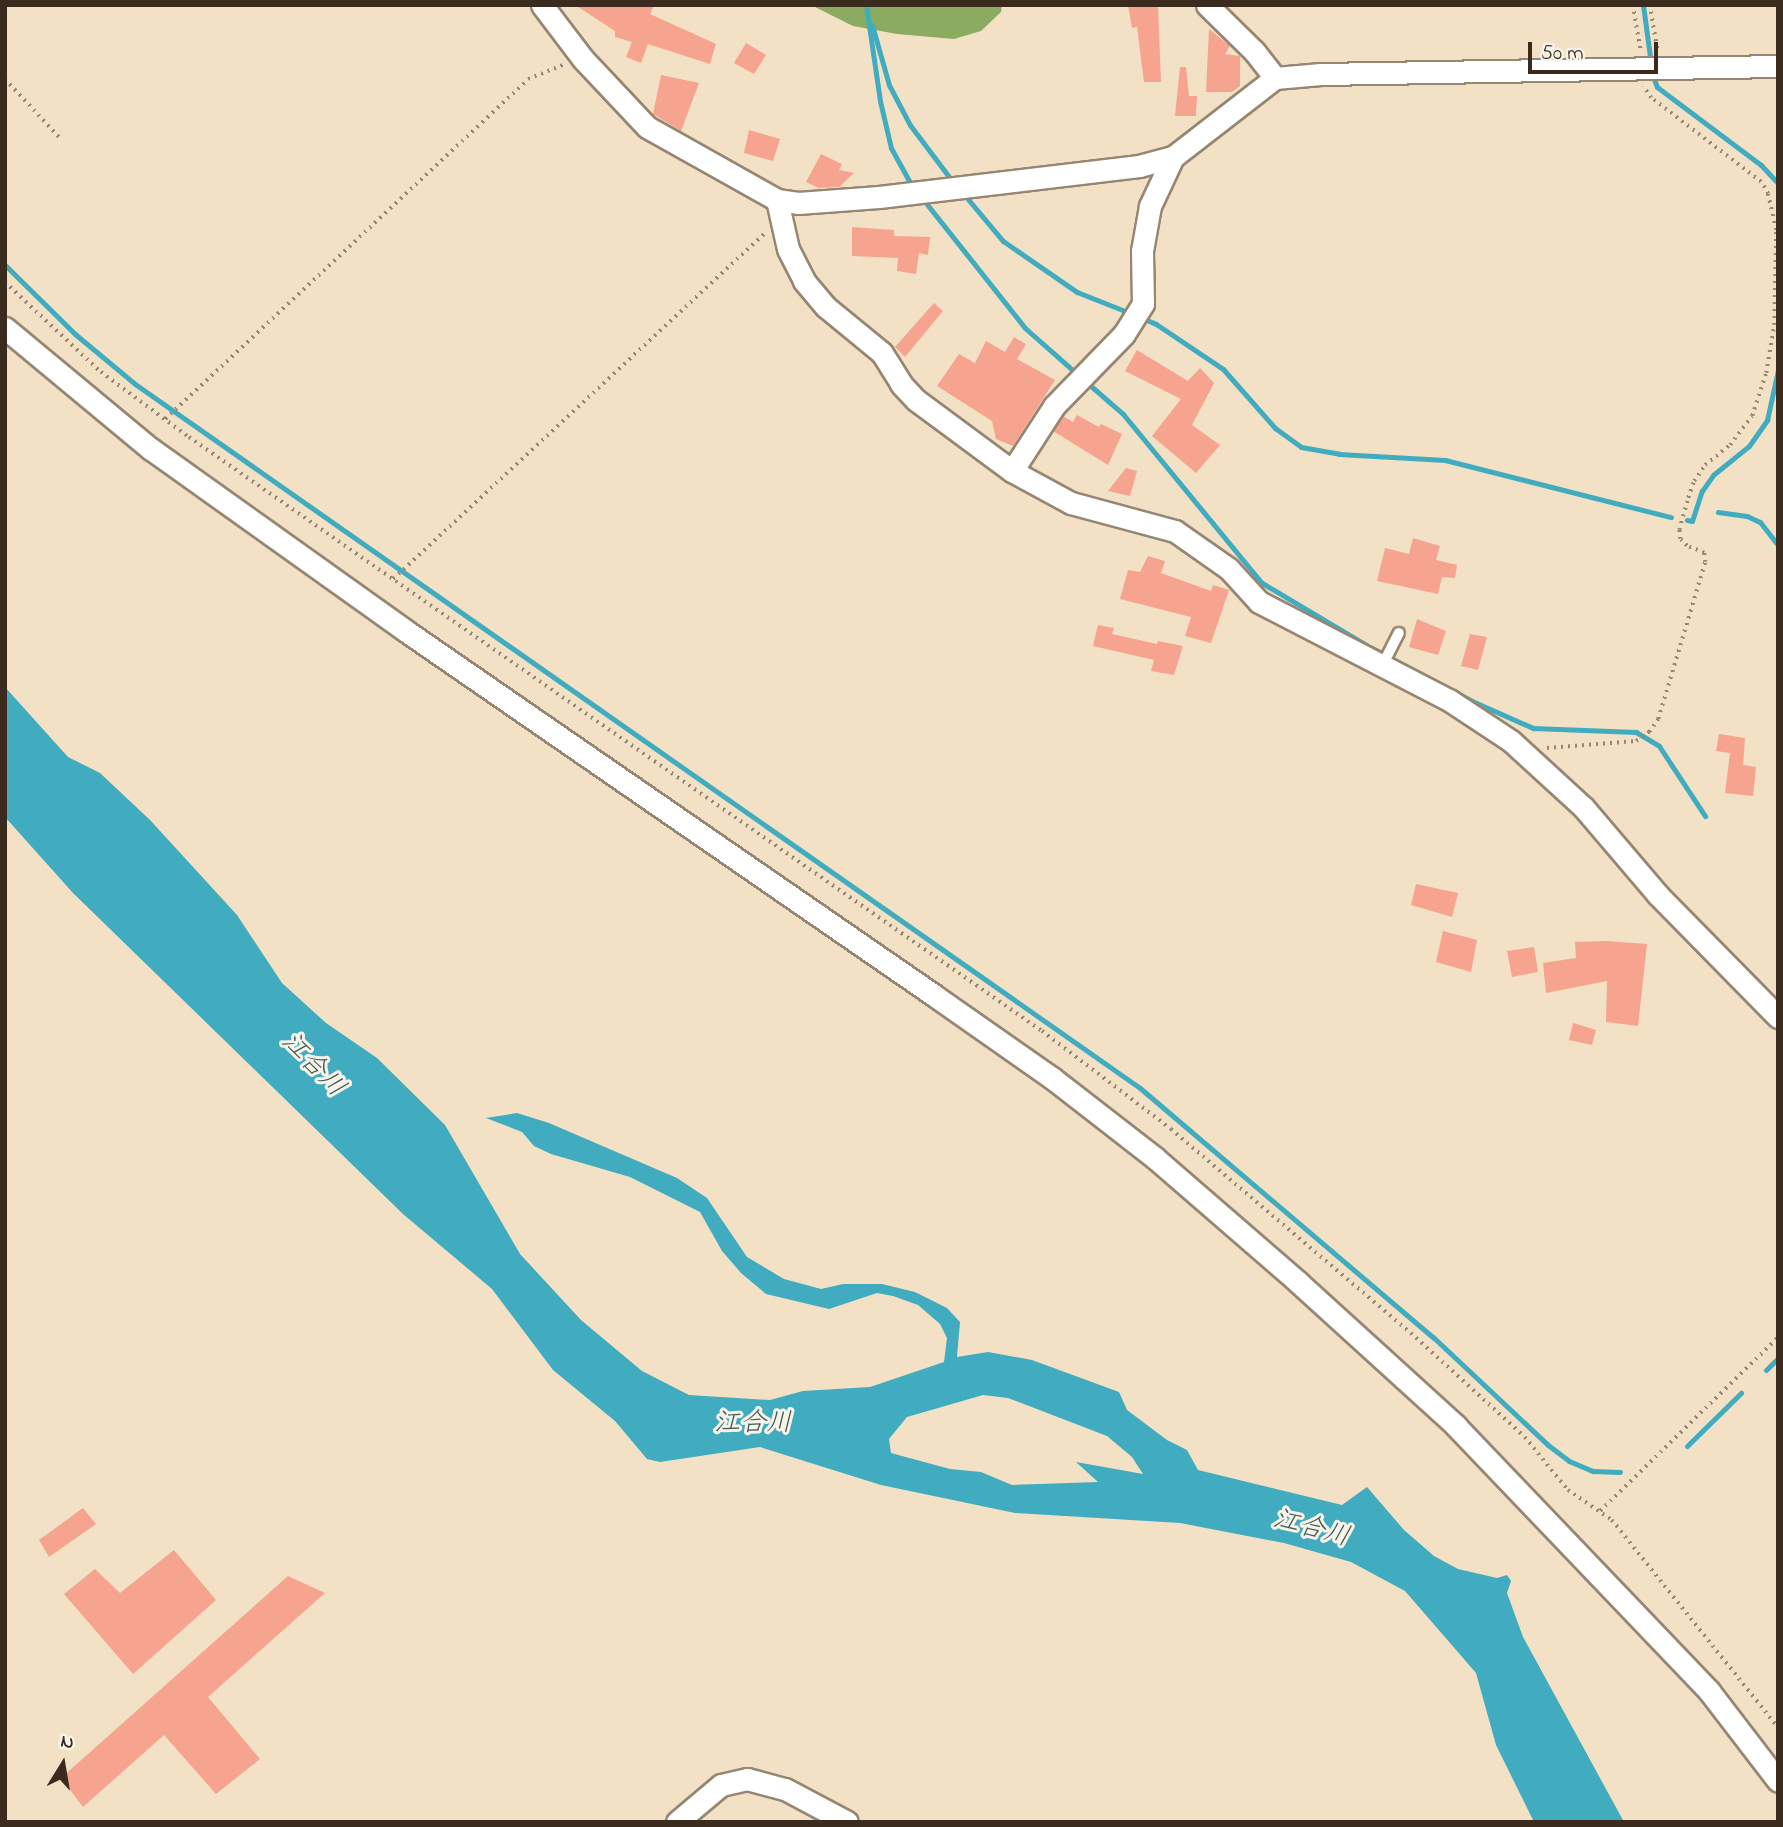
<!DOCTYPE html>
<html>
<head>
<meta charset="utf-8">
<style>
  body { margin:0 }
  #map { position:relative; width:1783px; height:1827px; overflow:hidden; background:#f2e1c5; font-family:"Indie Flower","Klee One",sans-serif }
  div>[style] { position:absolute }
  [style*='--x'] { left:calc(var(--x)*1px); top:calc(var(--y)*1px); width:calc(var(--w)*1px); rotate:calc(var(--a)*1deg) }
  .forest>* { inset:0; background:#8bac60 }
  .water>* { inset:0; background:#41acbf }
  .stream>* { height:5px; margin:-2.5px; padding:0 2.5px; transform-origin:2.5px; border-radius:2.5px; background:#41acbf }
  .building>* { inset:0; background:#f6a390 }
  .path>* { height:3.5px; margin-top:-1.75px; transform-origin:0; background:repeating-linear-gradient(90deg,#968672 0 2px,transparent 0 7px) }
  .roads { filter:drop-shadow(2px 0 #968672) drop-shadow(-2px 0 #968672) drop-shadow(0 2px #968672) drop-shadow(0 -2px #968672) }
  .lane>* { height:10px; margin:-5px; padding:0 5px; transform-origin:5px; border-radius:5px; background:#fff }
  .street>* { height:21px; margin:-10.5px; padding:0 10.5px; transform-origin:10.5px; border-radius:10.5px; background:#fff }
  span { translate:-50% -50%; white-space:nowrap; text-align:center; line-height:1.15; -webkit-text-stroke:6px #f7f3e8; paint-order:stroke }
  .water-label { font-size:26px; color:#3d5856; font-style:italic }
  .frame { position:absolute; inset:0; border:7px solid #3b2a1e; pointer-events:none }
  .north { position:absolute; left:28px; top:1729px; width:70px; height:70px; -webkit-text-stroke:5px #f7f3e8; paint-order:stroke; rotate:11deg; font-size:19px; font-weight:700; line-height:28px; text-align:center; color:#3b2a1e }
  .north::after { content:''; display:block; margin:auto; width:24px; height:32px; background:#3b2a1e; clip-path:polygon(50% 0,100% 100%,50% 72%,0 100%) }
  .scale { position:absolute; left:1528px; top:42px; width:130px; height:32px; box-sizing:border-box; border:4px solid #3b2a1e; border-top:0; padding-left:9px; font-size:21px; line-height:24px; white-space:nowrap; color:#3b2a1e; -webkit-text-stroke:5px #f7f3e8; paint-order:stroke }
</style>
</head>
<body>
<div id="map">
  <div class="forest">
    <div style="clip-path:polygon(811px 5px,1002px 5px,1001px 12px,981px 31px,954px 39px,897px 34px,853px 26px)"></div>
  </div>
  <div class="water">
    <div style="clip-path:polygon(evenodd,5px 687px,68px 757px,100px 773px,150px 820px,237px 915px,282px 983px,326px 1023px,377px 1058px,445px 1125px,520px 1254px,581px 1320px,642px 1371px,689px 1395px,770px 1400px,803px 1391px,870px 1387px,944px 1362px,947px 1338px,940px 1324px,918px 1305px,893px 1296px,877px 1293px,829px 1309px,766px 1294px,741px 1273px,722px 1251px,700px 1212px,630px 1177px,551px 1154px,534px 1146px,522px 1132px,486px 1118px,517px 1113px,549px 1123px,677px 1178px,707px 1198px,747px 1257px,784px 1279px,821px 1289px,843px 1284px,882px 1284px,915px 1292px,947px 1308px,960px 1322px,957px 1357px,988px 1352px,1032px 1360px,1119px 1392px,1127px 1410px,1167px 1440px,1187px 1450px,1198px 1470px,1342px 1505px,1367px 1487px,1404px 1530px,1434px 1556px,1458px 1569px,1497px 1578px,1507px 1575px,1511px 1581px,1507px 1593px,1523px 1637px,1624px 1822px,1534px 1822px,1496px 1745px,1476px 1673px,1405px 1591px,1351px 1562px,1284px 1543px,1180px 1523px,1015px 1513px,881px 1485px,760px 1447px,660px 1462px,647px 1459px,615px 1421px,553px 1370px,492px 1289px,403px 1214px,73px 893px,5px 817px,5px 687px,983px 1395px,1008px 1398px,1107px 1436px,1132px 1457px,1143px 1474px,1076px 1462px,1098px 1482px,1012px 1485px,981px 1472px,950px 1469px,891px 1453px,889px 1439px,907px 1417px,983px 1395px)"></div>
  </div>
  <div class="stream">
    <div style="--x:866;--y:5;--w:97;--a:81.7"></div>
    <div style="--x:880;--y:101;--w:48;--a:76.8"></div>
    <div style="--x:891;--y:148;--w:46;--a:61.2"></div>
    <div style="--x:1643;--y:5;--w:60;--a:82.3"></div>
    <div style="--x:872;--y:25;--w:62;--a:74.2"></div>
    <div style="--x:889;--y:85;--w:45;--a:62.3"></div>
    <div style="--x:910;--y:125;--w:71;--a:53"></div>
    <div style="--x:1652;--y:74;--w:14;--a:69"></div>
    <div style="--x:1657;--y:87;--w:130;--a:36.9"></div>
    <div style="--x:1761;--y:165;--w:25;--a:47"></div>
    <div style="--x:962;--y:192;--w:64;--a:50.1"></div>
    <div style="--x:1003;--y:241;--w:90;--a:34.6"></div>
    <div style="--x:1077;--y:292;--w:57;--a:21.6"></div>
    <div style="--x:922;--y:198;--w:166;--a:51.6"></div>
    <div style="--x:1025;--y:328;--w:69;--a:41.5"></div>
    <div style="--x:5;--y:265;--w:98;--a:44.6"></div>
    <div style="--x:75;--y:334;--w:78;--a:39.8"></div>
    <div style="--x:135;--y:384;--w:1227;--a:35.01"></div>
    <div style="--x:1140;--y:1088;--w:385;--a:40.4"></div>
    <div style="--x:1433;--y:1337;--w:158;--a:43.2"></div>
    <div style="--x:1548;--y:1445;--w:26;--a:37"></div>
    <div style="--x:1569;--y:1461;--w:26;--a:23"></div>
    <div style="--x:1593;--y:1471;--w:27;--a:2"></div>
    <div style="--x:1142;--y:318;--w:15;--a:23"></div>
    <div style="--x:1156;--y:324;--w:81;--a:33.9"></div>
    <div style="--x:1223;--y:369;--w:79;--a:48.6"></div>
    <div style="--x:1275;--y:428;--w:32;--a:36"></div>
    <div style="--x:1301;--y:447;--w:39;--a:10"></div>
    <div style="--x:1339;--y:454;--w:106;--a:3.2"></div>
    <div style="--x:1445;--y:460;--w:233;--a:14.2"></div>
    <div style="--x:1084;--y:380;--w:52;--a:41.1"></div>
    <div style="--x:1123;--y:414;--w:219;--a:50.6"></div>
    <div style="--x:1262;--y:583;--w:126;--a:30.7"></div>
    <div style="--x:1370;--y:647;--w:115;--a:27.9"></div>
    <div style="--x:1472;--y:701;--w:67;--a:23.9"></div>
    <div style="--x:1533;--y:728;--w:103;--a:2.2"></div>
    <div style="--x:1636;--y:732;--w:27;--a:31"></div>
    <div style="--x:1659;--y:746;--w:84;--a:56.7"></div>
    <div style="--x:1718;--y:512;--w:29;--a:8"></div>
    <div style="--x:1747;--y:516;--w:14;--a:25"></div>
    <div style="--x:1760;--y:522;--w:29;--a:52"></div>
    <div style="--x:1687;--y:520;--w:5;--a:11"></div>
    <div style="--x:1692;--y:521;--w:32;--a:-72"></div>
    <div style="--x:1702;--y:491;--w:19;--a:-55"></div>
    <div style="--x:1713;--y:475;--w:46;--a:-38.9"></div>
    <div style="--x:1749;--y:446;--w:32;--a:-55"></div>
    <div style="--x:1767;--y:420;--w:51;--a:-77.6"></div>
    <div style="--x:1766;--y:1370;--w:17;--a:-45"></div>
    <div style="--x:1687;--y:1446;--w:76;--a:-44.5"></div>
  </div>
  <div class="building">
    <div style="clip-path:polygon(575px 5px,654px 5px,650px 14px,716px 44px,710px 64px,648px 44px,641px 63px,626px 57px,632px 42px,615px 37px,615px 31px)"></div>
    <div style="clip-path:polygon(1128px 5px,1158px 5px,1161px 82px,1144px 82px,1137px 27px,1132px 28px)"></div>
    <div style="clip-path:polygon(1209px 29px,1230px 46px,1225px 54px,1240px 56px,1240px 86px,1232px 92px,1206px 92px)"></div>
    <div style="clip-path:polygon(746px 43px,766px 55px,754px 74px,734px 63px)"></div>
    <div style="clip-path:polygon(1180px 67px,1186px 67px,1189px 96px,1197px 96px,1196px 116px,1175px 116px)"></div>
    <div style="clip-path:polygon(661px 75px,699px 83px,681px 131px,653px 114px)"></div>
    <div style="clip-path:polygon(749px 130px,780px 139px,773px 161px,744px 153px)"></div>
    <div style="clip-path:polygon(821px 154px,842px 164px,839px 170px,854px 173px,839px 187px,819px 188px,806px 182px)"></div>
    <div style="clip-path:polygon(852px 227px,894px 230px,894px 236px,930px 237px,928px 255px,919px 253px,916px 274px,897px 271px,898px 258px,852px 256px)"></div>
    <div style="clip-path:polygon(934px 303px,943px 311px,905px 357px,895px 347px)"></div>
    <div style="clip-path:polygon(1014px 337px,1026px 344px,1017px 359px,1055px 380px,1013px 446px,996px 439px,992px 421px,937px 386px,959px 354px,975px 363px,986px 341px,1005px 352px)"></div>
    <div style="clip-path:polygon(1137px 350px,1188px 381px,1200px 368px,1214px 383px,1192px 425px,1220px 445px,1196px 473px,1152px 436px,1181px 399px,1125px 371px)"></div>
    <div style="clip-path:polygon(1077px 415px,1099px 427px,1101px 424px,1122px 434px,1108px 465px,1053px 431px,1063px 416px,1073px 422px)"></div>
    <div style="clip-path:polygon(1126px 468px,1137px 471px,1130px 496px,1108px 491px)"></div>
    <div style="clip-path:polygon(1413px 538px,1440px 546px,1436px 560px,1457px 565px,1455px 578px,1442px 577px,1438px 594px,1377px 581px,1385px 548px,1409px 554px)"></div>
    <div style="clip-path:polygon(1148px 556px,1165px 561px,1161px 573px,1211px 591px,1213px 585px,1229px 590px,1211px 643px,1185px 636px,1191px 617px,1120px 599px,1128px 570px,1140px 572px)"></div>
    <div style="clip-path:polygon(1417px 619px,1446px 631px,1438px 655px,1409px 647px)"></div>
    <div style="clip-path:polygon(1098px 625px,1114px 628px,1112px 634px,1157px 644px,1158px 641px,1183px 646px,1174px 675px,1151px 671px,1154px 660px,1093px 646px)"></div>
    <div style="clip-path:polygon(1470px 634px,1487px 637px,1478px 670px,1461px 666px)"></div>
    <div style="clip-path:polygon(1719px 734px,1745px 738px,1743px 765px,1756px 767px,1753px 796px,1725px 793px,1730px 753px,1716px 751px)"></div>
    <div style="clip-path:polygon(1416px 884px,1458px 893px,1452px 917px,1411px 905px)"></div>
    <div style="clip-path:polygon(1443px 931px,1477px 940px,1471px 972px,1436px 962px)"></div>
    <div style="clip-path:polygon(1606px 941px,1647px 944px,1638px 1026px,1606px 1022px,1607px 981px,1546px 993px,1543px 963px,1576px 958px,1575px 942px)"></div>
    <div style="clip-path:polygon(1534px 947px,1538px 972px,1512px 977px,1507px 951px)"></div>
    <div style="clip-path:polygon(1573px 1023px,1596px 1030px,1592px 1045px,1569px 1040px)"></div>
    <div style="clip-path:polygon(83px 1508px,96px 1524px,49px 1557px,39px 1540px)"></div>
    <div style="clip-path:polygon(174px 1550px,216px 1600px,133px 1674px,64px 1594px,95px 1569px,120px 1593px)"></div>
    <div style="clip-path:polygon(288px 1576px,325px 1593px,208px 1697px,260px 1759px,216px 1794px,164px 1735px,83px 1807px,61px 1778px)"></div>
  </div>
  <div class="path">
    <div style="--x:1633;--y:5;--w:47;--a:80.1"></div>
    <div style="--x:1650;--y:5;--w:48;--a:80.3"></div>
    <div style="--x:5;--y:6;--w:1;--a:-45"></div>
    <div style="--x:5;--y:79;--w:81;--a:47"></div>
    <div style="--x:5;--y:282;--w:132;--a:43.2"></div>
    <div style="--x:101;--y:372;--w:109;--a:36.5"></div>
    <div style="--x:189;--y:437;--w:1039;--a:34.85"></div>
    <div style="--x:1042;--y:1031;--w:162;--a:37.2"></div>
    <div style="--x:1171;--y:1129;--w:315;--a:40.4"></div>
    <div style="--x:1411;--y:1333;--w:154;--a:42.4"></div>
    <div style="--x:1525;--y:1437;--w:68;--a:50.9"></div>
    <div style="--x:1568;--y:1490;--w:53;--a:34.3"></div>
    <div style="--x:1612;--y:1520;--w:265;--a:51.3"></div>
    <div style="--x:165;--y:419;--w:497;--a:-43.1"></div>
    <div style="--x:528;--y:79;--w:40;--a:-22"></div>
    <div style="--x:393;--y:579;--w:508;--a:-42.93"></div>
    <div style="--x:1547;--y:748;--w:89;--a:-4.5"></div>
    <div style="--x:1636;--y:741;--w:16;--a:-35"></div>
    <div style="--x:1649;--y:732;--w:16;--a:-55"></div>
    <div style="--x:1658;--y:719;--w:164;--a:-73.3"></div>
    <div style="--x:1705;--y:562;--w:9;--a:-96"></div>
    <div style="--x:1704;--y:553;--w:18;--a:-158"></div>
    <div style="--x:1687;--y:546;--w:10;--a:-135"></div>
    <div style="--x:1680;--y:539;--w:9;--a:-96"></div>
    <div style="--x:1679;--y:530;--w:33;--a:-74"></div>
    <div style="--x:1688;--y:498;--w:18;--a:-71"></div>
    <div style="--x:1694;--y:481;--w:19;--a:-55"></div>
    <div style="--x:1705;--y:465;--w:32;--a:-39"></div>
    <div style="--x:1730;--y:445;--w:36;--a:-53"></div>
    <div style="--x:1752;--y:416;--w:45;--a:-72"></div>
    <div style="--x:1766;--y:373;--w:49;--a:-80.5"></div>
    <div style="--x:1774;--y:325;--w:95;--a:-88.8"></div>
    <div style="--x:1776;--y:230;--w:37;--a:-103"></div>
    <div style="--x:1768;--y:194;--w:14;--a:-120"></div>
    <div style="--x:1761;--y:182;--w:138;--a:-142.6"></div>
    <div style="--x:1651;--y:98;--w:14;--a:-124"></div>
    <div style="--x:1600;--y:1511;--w:249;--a:-44.3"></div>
  </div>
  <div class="roads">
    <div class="lane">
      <div style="--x:1382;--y:666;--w:37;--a:-63"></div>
    </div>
    <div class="street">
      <div style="--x:542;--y:5;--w:68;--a:52.8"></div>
      <div style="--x:583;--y:59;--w:93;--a:46.7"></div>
      <div style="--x:647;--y:127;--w:149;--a:29.3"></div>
      <div style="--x:777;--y:200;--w:21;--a:8"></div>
      <div style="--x:798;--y:203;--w:81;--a:-4.2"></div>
      <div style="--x:879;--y:197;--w:262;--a:-6.8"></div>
      <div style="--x:1139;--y:166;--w:35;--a:-15"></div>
      <div style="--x:1173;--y:157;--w:129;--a:-37.8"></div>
      <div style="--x:1275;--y:78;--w:46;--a:-5"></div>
      <div style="--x:1321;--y:74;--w:457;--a:-1"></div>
      <div style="--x:1207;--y:5;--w:66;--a:44.4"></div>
      <div style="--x:1254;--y:51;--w:34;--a:52"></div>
      <div style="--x:777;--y:200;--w:50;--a:77.3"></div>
      <div style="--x:788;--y:249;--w:36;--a:63"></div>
      <div style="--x:804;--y:281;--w:34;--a:50"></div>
      <div style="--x:826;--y:307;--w:72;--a:39.4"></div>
      <div style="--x:882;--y:353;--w:36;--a:58"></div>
      <div style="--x:901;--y:384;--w:22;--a:47"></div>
      <div style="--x:916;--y:400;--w:119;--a:36.5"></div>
      <div style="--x:1012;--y:471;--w:67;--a:28.5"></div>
      <div style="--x:1071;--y:503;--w:108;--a:15.1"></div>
      <div style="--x:1175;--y:531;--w:66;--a:35.1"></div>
      <div style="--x:1229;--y:569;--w:45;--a:47.7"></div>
      <div style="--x:1259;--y:602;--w:214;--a:27.3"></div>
      <div style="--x:1449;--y:700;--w:74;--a:33.5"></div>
      <div style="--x:1511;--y:741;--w:99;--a:42.5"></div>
      <div style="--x:1584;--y:808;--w:114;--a:49.6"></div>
      <div style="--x:1658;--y:895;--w:171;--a:45.5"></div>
      <div style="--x:5;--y:328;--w:190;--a:39.7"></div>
      <div style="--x:151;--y:449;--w:313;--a:35.5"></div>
      <div style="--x:406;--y:631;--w:643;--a:34.6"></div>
      <div style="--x:935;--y:996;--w:143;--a:35"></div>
      <div style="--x:1052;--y:1078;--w:130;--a:37.8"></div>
      <div style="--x:1155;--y:1158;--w:189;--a:40.9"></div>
      <div style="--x:1298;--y:1282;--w:214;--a:42.3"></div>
      <div style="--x:1456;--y:1426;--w:366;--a:46.3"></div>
      <div style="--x:1709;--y:1691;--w:113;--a:52.5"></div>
      <div style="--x:1012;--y:471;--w:77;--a:-57.1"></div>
      <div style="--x:1054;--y:406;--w:100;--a:-45.8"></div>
      <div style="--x:1124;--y:334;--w:36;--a:-58"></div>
      <div style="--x:1143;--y:304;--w:53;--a:-91.1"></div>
      <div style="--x:1142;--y:251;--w:46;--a:-79.9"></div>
      <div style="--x:1150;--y:206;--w:54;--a:-64.9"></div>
      <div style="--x:677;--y:1822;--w:57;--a:-40.1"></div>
      <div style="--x:721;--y:1785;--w:27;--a:-13"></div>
      <div style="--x:747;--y:1779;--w:39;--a:15"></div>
      <div style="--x:785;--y:1789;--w:70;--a:28"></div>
    </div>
  </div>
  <div class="water-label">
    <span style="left:312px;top:1066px;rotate:46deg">江合川</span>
    <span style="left:753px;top:1425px">江合川</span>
    <span style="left:1311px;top:1530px;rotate:15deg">江合川</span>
  </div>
  <div class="frame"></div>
  <div class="north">N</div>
  <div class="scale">50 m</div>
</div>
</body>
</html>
